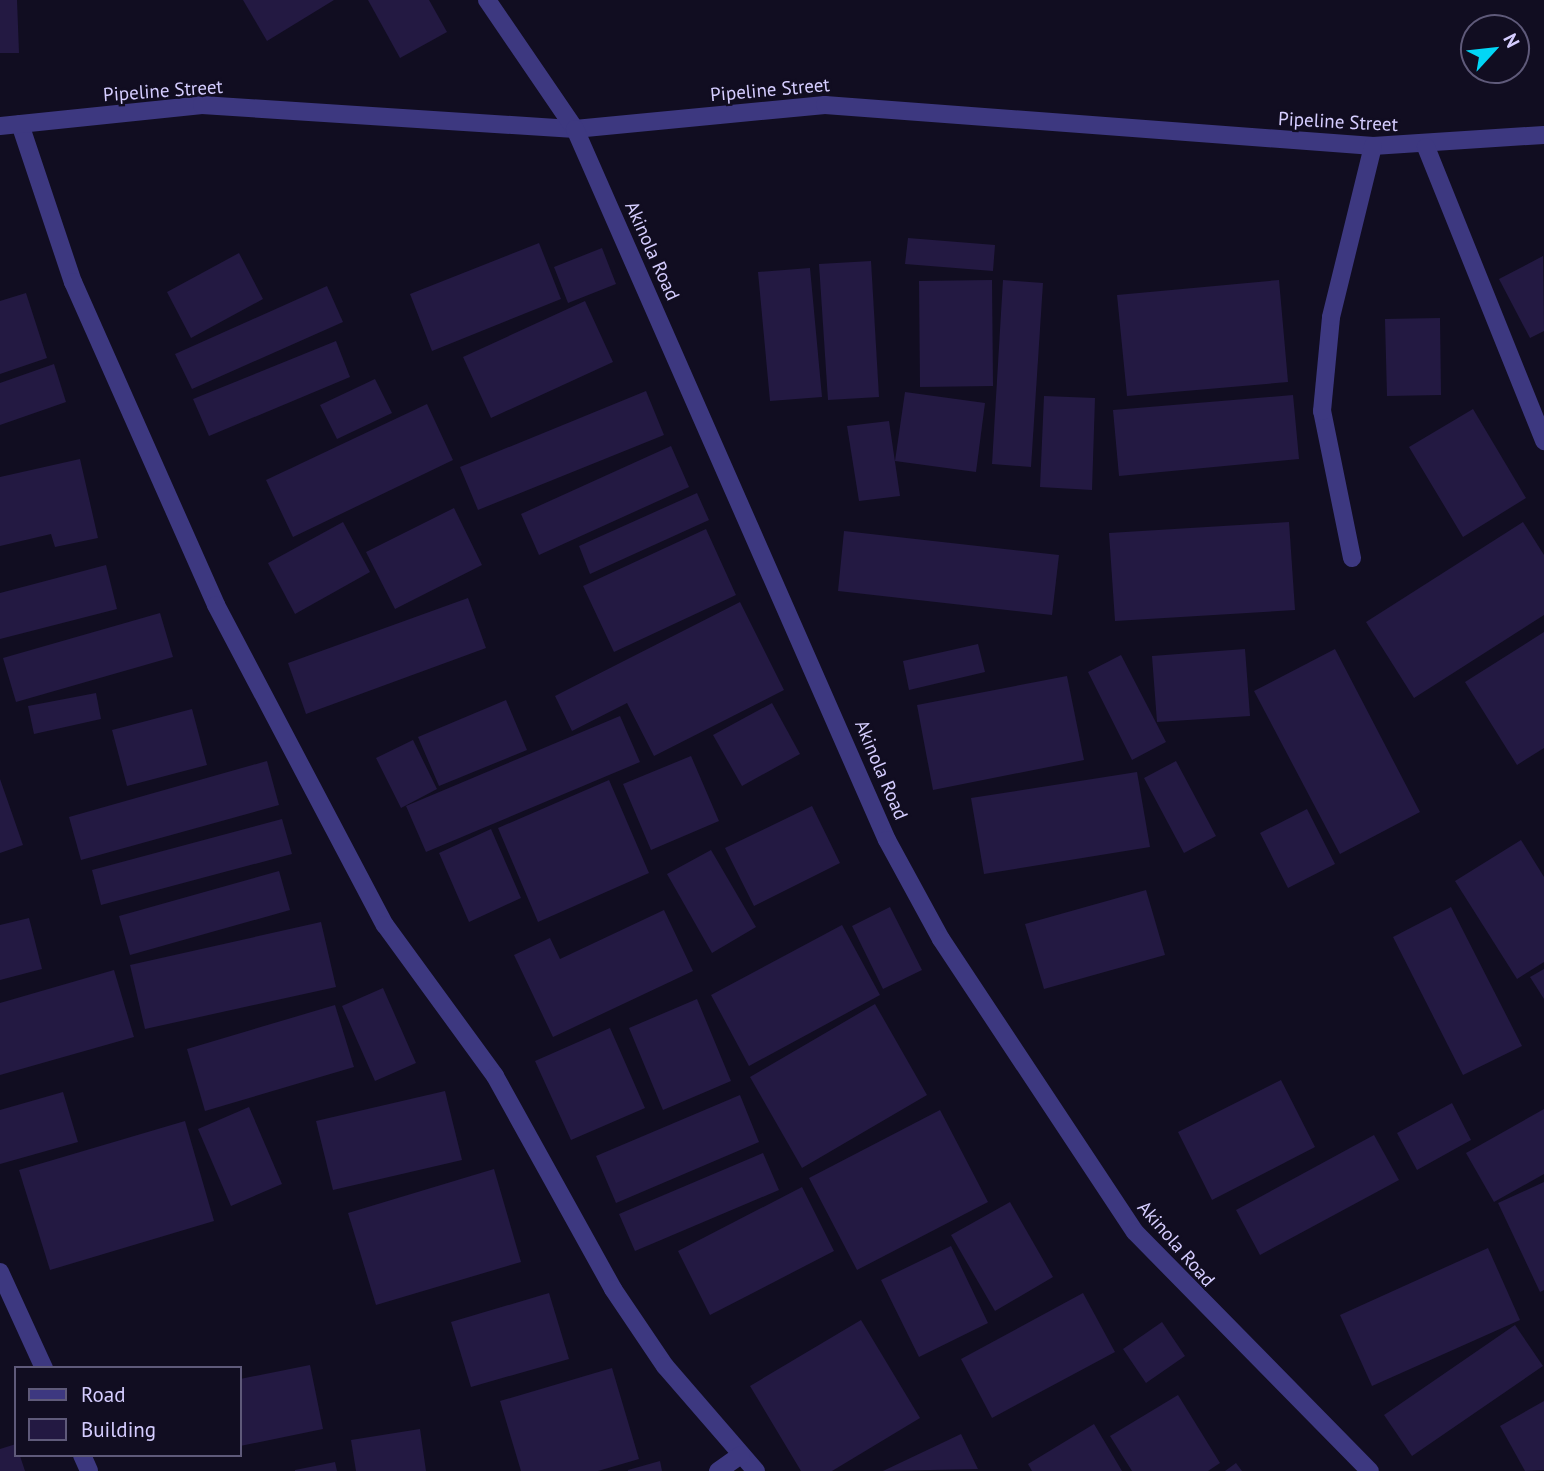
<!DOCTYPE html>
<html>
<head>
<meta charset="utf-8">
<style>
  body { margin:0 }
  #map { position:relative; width:1544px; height:1471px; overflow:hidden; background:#110d21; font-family:"PT Sans",sans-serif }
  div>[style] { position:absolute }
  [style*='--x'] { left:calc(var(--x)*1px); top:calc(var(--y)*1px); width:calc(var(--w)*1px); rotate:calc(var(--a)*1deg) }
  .building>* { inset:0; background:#231942 }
  .minor>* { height:18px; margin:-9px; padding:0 9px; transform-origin:9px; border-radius:9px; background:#3d3880 }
  .tertiary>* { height:18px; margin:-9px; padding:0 9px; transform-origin:9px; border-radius:9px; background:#3d3880 }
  span { translate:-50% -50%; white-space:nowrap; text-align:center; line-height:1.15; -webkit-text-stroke:5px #110d21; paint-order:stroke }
  .street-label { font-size:19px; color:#d5cdff }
  .legend { position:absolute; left:14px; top:1366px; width:228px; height:91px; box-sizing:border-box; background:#110d21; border:2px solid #5f5a7a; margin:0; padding:9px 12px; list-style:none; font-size:21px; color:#d5cdff }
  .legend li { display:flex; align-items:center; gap:14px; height:35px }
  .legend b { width:35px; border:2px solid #5f5a7a }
  .north { position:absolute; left:1460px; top:14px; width:70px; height:70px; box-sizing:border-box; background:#110d21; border:2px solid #5f5a7a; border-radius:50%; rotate:63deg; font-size:19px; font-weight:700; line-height:28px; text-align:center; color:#d5cdff }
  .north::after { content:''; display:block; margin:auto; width:24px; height:32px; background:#02d6f6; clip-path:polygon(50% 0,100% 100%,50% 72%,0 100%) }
</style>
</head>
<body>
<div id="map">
  <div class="building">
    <div style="clip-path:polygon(0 0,17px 0,19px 53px,0 53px)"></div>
    <div style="clip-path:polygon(243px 0,334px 0,267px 41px)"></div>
    <div style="clip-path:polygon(368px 0,429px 0,447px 32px,400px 58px)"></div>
    <div style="clip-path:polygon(908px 238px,995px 245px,993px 271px,905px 264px)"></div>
    <div style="clip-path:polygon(539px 243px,561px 299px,432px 351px,410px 294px)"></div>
    <div style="clip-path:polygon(602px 248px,616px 284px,568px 303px,554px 267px)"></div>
    <div style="clip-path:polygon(239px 253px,263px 299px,191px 338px,167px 292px)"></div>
    <div style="clip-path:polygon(1543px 256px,1544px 331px,1530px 338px,1499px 279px)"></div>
    <div style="clip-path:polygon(871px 261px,879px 397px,828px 400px,819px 264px)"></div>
    <div style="clip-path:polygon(810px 268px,822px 397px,770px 401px,758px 272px)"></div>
    <div style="clip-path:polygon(992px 280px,993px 386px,920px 387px,919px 281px)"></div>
    <div style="clip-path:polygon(1003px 280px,1043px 283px,1031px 467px,992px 464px)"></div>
    <div style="clip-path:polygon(1279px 280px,1288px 382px,1127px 396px,1117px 295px)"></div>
    <div style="clip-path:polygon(327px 286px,343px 322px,192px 389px,175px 354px)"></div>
    <div style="clip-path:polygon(26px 293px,47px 358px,0 374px,0 301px)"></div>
    <div style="clip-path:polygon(585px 301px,613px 362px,491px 418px,463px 357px)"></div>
    <div style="clip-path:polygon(1440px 318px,1441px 395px,1387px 396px,1385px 319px)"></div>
    <div style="clip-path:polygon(336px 341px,350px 377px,209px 436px,193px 399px)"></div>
    <div style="clip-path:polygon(54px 364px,66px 402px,0 425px,0 383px)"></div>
    <div style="clip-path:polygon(375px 379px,392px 413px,337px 439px,320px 405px)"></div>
    <div style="clip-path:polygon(646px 391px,664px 435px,478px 510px,460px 467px)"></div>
    <div style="clip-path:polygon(905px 392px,985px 403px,976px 472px,895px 461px)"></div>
    <div style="clip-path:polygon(1293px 395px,1299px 459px,1119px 476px,1113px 410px)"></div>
    <div style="clip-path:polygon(1044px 396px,1095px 398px,1092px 490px,1040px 487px)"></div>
    <div style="clip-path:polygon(427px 404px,453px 460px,293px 537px,266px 480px)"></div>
    <div style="clip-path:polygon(1473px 409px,1526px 498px,1463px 537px,1409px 447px)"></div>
    <div style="clip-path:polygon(889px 421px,900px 496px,859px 501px,847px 426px)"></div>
    <div style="clip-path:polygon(671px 446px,689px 487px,539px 555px,521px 514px)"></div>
    <div style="clip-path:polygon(80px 459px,98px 538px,55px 547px,51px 534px,0 546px,0 477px)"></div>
    <div style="clip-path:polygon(697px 493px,709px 520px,590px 574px,579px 546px)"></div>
    <div style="clip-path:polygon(454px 508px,482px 565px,395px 609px,366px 552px)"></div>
    <div style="clip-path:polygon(343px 522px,370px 572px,295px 614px,268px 563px)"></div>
    <div style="clip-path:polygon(1289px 522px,1295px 610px,1115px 621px,1109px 533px)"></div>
    <div style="clip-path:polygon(1523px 522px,1544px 555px,1544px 615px,1414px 698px,1366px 622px)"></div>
    <div style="clip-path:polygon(706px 529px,736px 595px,614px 652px,583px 586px)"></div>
    <div style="clip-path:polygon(844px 531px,1059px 555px,1052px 615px,838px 591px)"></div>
    <div style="clip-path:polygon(106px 565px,117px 609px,0 639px,0 593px)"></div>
    <div style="clip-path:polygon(468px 598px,486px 648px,306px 714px,288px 663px)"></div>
    <div style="clip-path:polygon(740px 602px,784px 690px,654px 756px,627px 703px,572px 731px,555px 696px)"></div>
    <div style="clip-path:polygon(160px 613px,173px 657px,16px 702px,3px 658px)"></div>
    <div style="clip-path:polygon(1544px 632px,1544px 748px,1517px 765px,1465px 682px)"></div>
    <div style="clip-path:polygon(978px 644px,985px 672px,909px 690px,903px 661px)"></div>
    <div style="clip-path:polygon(1245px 649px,1250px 716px,1157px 722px,1152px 656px)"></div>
    <div style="clip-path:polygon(1335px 649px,1420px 812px,1340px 854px,1254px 691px)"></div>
    <div style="clip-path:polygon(1121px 655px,1166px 742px,1132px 760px,1088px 672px)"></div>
    <div style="clip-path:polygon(1067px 676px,1084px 760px,933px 790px,917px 705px)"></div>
    <div style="clip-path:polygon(96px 693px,101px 719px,34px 734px,28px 706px)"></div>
    <div style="clip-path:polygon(506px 700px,527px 750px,439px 786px,418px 737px)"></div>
    <div style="clip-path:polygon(772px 703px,800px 754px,742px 786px,713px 735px)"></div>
    <div style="clip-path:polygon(192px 709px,207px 765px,127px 786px,112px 730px)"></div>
    <div style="clip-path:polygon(620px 716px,640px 762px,426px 852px,406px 806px)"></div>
    <div style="clip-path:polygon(413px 740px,437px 789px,401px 808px,376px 758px)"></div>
    <div style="clip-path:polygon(691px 756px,719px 821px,651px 850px,623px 784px)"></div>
    <div style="clip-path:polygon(267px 761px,279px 805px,81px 860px,69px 817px)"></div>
    <div style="clip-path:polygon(1176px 761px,1216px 836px,1184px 853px,1144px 778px)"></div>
    <div style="clip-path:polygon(1137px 772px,1150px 847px,984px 874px,971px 798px)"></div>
    <div style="clip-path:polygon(0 779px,23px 845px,0 853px)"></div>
    <div style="clip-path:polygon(609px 780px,649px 873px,538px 922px,498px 828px)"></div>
    <div style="clip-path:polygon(812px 806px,840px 863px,754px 906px,725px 848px)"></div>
    <div style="clip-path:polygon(1307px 809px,1335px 864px,1288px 888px,1260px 833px)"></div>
    <div style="clip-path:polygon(282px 819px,292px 854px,101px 905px,92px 870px)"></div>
    <div style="clip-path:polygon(491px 829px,521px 898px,469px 922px,439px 853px)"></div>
    <div style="clip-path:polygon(1521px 840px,1544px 877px,1544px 962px,1517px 979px,1455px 881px)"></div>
    <div style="clip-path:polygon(711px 850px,756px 927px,712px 953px,667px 874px)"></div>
    <div style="clip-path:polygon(279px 871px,290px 910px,130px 955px,119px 916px)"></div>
    <div style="clip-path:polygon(1146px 890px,1165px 955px,1044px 989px,1025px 924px)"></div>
    <div style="clip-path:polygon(890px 907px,922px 970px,883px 989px,852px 926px)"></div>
    <div style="clip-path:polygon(1451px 907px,1522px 1046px,1463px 1075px,1393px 937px)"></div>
    <div style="clip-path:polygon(664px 910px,693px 971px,553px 1037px,514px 955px,550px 938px,560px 959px)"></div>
    <div style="clip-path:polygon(29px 918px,42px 969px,0 980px,0 925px)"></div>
    <div style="clip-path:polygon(321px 922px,336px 987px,145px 1029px,130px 965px)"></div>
    <div style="clip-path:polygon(842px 925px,880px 995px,749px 1066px,711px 995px)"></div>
    <div style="clip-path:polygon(1544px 969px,1544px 999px,1530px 977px)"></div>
    <div style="clip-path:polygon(114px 970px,134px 1037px,0 1075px,0 1003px)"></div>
    <div style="clip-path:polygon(383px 988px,416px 1063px,375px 1081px,342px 1006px)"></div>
    <div style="clip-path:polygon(697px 999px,731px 1081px,663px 1110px,629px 1028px)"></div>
    <div style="clip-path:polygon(875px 1004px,927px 1095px,802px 1168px,750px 1077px)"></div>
    <div style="clip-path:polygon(335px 1005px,354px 1067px,205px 1111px,187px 1049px)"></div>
    <div style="clip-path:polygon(610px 1028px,645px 1108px,571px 1140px,535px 1061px)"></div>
    <div style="clip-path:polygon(1281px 1080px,1315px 1147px,1212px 1200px,1178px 1132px)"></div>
    <div style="clip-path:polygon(445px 1091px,462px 1160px,333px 1190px,316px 1121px)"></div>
    <div style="clip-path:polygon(63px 1092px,78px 1142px,0 1164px,0 1110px)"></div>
    <div style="clip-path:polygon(740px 1095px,759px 1142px,616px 1203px,596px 1156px)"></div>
    <div style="clip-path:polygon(1452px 1103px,1471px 1140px,1417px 1170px,1397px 1133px)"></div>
    <div style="clip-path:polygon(249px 1107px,282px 1184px,231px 1206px,198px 1129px)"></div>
    <div style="clip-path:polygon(1544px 1109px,1544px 1174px,1494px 1202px,1466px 1153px)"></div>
    <div style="clip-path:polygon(940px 1110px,988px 1202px,857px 1270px,809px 1178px)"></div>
    <div style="clip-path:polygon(185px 1121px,214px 1221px,50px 1270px,19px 1170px)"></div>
    <div style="clip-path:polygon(1374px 1135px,1399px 1180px,1260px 1255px,1236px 1210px)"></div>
    <div style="clip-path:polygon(763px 1153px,779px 1190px,635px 1251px,619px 1214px)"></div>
    <div style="clip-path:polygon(494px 1169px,521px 1262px,376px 1305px,348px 1213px)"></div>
    <div style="clip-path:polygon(1544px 1182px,1544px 1290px,1540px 1292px,1498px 1203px)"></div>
    <div style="clip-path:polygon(802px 1187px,834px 1251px,710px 1315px,678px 1251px)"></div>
    <div style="clip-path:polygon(1010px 1202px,1053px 1277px,995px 1311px,951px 1235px)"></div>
    <div style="clip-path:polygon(951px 1246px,988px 1323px,919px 1357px,881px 1280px)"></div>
    <div style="clip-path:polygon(1488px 1248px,1520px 1320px,1372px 1386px,1340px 1315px)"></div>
    <div style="clip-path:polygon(549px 1293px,569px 1359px,471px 1387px,451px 1322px)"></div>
    <div style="clip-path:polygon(1083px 1293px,1115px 1352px,992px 1418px,961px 1359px)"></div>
    <div style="clip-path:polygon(861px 1320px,920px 1418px,832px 1471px,801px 1471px,750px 1386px)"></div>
    <div style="clip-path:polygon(1162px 1322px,1185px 1356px,1146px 1383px,1123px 1349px)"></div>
    <div style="clip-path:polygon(1515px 1325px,1543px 1366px,1412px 1456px,1384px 1415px)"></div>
    <div style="clip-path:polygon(310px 1365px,323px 1429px,240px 1446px,240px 1379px)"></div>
    <div style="clip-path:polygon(612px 1368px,639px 1459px,598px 1471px,521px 1471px,500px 1401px)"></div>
    <div style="clip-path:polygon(1178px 1395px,1220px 1463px,1208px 1471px,1132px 1471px,1110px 1436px)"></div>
    <div style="clip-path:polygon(1544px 1401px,1544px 1470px,1525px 1471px,1500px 1426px)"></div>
    <div style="clip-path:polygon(1094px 1424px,1122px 1471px,1032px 1471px,1028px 1464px)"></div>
    <div style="clip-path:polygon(420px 1429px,426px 1471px,356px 1471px,351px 1440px)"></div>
    <div style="clip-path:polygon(961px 1434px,978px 1469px,883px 1471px)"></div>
    <div style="clip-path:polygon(16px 1444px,25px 1471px,0 1471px,0 1449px)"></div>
    <div style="clip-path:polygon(660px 1461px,662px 1471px,628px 1471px,628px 1470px)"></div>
    <div style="clip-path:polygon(335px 1462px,337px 1471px,295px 1471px,295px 1470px)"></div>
    <div style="clip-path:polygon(1236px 1463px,1242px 1471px,1225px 1471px)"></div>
  </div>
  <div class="minor">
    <div style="--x:20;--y:124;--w:167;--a:71.5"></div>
    <div style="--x:73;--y:282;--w:353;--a:66.1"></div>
    <div style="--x:216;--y:605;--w:362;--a:62.2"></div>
    <div style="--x:385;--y:925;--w:187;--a:53.9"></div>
    <div style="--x:495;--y:1076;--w:244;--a:61"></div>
    <div style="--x:613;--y:1289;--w:93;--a:56"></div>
    <div style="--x:665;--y:1366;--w:139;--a:49.1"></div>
    <div style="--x:0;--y:126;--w:203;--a:-5.9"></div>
    <div style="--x:202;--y:105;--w:374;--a:3.7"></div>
    <div style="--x:575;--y:129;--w:251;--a:-5.5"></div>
    <div style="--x:825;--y:105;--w:550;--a:4.28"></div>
    <div style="--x:1373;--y:146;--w:171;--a:-3.7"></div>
    <div style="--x:1426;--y:147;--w:317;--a:68.1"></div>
    <div style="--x:1352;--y:558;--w:150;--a:-101.5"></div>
    <div style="--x:1322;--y:411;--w:94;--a:-84.5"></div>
    <div style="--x:1331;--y:317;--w:176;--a:-76.2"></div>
    <div style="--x:0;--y:1272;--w:106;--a:65.4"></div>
    <div style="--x:82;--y:1455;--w:17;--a:66"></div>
    <div style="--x:718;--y:1471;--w:28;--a:-35"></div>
  </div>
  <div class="tertiary">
    <div style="--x:487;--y:0;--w:156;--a:55.7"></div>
    <div style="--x:575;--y:129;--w:776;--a:66.31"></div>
    <div style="--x:887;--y:840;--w:113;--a:61.4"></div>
    <div style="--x:941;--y:939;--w:351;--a:56.5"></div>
    <div style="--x:1135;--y:1232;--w:335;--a:45.5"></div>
  </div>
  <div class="street-label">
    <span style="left:770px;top:90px;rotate:-5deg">Pipeline Street</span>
    <span style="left:163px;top:91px;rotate:-4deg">Pipeline Street</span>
    <span style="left:1338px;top:122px;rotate:3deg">Pipeline Street</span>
    <span style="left:652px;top:251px;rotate:66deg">Akinola Road</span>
    <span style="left:881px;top:770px;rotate:67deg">Akinola Road</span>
    <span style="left:1176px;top:1244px;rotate:49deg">Akinola Road</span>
  </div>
  <ul class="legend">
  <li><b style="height:9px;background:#3d3880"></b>Road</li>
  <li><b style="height:19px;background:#231942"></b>Building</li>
  </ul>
  <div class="north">N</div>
</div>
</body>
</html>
